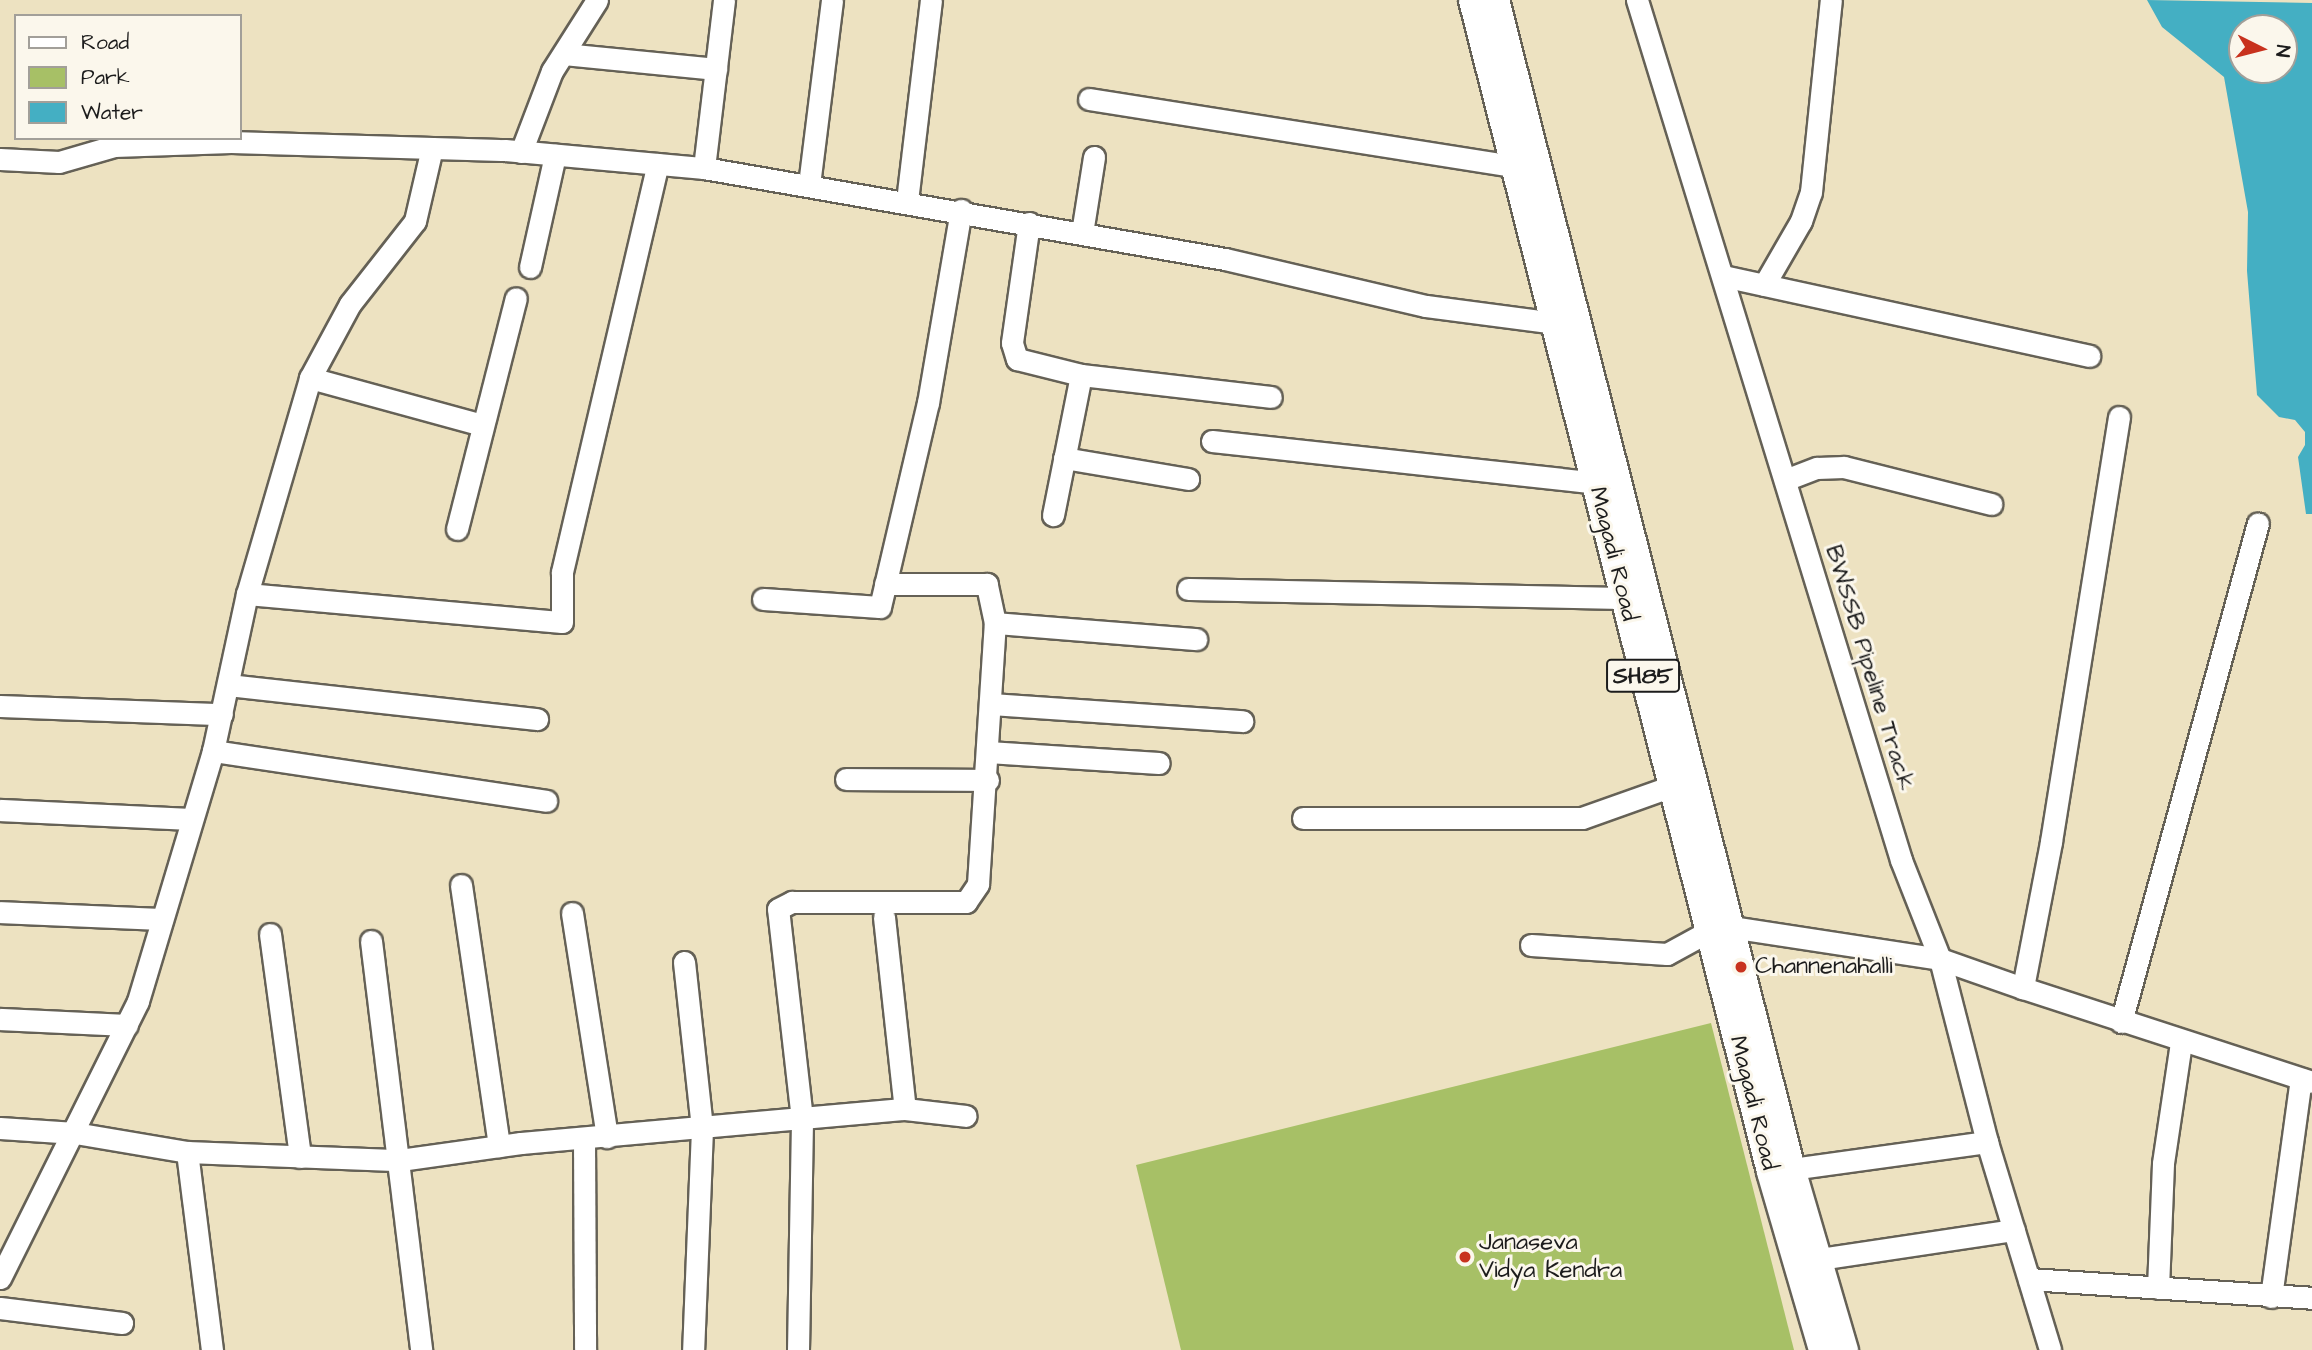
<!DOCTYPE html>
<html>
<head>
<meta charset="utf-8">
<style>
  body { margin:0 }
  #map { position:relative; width:2312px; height:1350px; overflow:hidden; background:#ede2c1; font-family:"Architects Daughter",sans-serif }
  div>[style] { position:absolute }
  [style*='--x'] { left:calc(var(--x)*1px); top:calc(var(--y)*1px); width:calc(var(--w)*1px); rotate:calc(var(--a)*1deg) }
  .green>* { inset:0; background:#a7c066 }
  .water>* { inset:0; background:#44afc3 }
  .roads { filter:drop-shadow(2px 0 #656156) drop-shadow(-2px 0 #656156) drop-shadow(0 2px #656156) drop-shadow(0 -2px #656156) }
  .minor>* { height:21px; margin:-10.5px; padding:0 10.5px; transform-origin:10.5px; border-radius:10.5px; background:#fff }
  .major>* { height:26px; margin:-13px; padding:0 13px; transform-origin:13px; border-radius:13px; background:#fff }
  .dots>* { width:19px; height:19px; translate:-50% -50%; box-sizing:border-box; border:4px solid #fbf7ec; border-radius:50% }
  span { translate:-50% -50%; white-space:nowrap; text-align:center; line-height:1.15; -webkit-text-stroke:6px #fbf7ec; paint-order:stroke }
  .shield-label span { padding:2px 5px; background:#fbf7ec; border:2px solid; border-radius:5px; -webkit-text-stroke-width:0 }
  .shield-label { font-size:23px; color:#1c1c1c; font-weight:700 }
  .street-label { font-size:24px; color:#1c1c1c }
  .poi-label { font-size:24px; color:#1c1c1c }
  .left { translate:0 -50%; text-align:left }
  .legend { position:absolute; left:14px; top:14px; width:228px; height:126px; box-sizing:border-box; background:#fbf7ec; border:2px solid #a29f99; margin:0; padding:9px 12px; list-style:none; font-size:21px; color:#1c1c1c }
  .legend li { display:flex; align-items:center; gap:14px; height:35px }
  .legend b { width:35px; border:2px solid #a29f99 }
  .north { position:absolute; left:2228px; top:14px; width:70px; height:70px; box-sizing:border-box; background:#fbf7ec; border:2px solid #a29f99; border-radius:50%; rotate:96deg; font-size:19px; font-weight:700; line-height:28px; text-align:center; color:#1c1c1c }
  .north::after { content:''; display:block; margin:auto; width:24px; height:32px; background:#c8321e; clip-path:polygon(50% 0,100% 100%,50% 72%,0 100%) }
</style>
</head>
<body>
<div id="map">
  <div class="green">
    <div style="clip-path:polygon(1711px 1023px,1794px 1350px,1181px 1350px,1136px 1165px)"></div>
  </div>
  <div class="water">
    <div style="clip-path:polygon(evenodd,2147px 0,2312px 3px,2312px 514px,2306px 514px,2298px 457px,2305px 445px,2305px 432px,2295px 420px,2279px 417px,2257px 395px,2247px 271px,2248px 212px,2224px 77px,2162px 27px,2147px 0,2242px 28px,2284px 28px,2284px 70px,2242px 70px,2242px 28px)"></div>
  </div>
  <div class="roads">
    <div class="minor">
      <div style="--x:1637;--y:0;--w:900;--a:72.93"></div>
      <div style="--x:1901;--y:860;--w:106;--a:68.5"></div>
      <div style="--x:1940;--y:959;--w:189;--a:75.6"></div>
      <div style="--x:1987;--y:1142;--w:217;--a:73.1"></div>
      <div style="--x:564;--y:54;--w:153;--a:5.6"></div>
      <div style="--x:1089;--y:99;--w:432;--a:9"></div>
      <div style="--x:521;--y:152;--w:87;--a:-69.1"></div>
      <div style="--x:552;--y:71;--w:84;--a:-57.6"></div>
      <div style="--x:0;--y:159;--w:59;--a:2.9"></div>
      <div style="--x:59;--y:162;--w:57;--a:-16.2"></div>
      <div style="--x:114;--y:146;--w:117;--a:-2"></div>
      <div style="--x:231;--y:142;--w:274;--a:1.7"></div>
      <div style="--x:505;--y:150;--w:200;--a:5.2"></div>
      <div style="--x:704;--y:168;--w:529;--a:9.91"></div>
      <div style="--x:1225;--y:259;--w:206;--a:13.2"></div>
      <div style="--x:1426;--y:306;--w:145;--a:7.5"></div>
      <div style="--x:704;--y:168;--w:169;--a:-83.2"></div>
      <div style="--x:809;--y:185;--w:186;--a:-82.9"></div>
      <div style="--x:907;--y:201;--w:202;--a:-83.2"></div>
      <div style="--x:1029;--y:223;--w:121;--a:98.1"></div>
      <div style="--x:1012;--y:343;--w:17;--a:73"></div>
      <div style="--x:1017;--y:359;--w:66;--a:14"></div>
      <div style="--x:1081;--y:375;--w:143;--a:101.3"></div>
      <div style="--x:1082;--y:233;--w:77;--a:-81"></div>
      <div style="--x:530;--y:267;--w:115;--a:-77.4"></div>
      <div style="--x:1723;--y:276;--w:375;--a:12.3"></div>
      <div style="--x:1764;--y:285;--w:74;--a:-60"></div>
      <div style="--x:1801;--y:221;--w:31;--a:-71"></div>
      <div style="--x:1811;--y:192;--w:193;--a:-84.1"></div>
      <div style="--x:1081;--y:375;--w:191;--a:6.6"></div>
      <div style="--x:310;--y:378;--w:178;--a:15.3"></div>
      <div style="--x:2119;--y:417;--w:430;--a:99.1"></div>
      <div style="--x:2051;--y:842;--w:149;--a:100.9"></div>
      <div style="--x:2023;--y:988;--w:304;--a:18"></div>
      <div style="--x:1212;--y:441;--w:386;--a:6.2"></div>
      <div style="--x:1064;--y:458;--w:126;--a:9.6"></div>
      <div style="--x:1785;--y:480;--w:34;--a:-21"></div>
      <div style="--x:1817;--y:468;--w:27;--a:-2"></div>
      <div style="--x:1844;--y:467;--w:152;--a:14.1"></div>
      <div style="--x:457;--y:529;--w:238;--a:-75.7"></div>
      <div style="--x:1188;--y:589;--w:435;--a:1.2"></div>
      <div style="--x:247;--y:594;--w:316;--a:5.1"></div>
      <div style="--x:562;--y:622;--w:50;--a:-90"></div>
      <div style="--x:562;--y:572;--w:419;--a:-76.8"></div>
      <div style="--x:763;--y:599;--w:117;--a:3.9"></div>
      <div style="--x:880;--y:607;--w:210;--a:-76.8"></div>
      <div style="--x:928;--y:403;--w:196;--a:-80.3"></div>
      <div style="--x:995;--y:623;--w:202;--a:4.6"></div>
      <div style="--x:228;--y:685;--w:311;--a:6.3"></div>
      <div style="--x:991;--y:704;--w:252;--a:3.9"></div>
      <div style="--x:0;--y:706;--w:222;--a:2.1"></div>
      <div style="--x:213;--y:751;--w:337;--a:8.5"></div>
      <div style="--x:988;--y:752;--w:171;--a:3.7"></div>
      <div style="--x:846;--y:779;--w:142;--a:0.4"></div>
      <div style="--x:0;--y:810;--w:191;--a:2.7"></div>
      <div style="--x:1303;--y:818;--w:279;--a:0"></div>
      <div style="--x:1582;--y:818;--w:96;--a:-19.6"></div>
      <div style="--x:461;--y:885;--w:264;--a:81.7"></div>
      <div style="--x:0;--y:912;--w:162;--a:2.5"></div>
      <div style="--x:572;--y:913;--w:227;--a:81.1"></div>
      <div style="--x:884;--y:917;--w:193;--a:83.8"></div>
      <div style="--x:270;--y:934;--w:225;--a:82.3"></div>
      <div style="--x:371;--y:941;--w:412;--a:83"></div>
      <div style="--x:1531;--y:945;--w:136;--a:3.8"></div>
      <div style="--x:1667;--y:954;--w:48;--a:-28.7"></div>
      <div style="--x:1709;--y:931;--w:22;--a:-10"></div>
      <div style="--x:1731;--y:927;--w:211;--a:8.7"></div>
      <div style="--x:1940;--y:959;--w:88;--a:19.3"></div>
      <div style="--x:684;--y:962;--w:168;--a:83.8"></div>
      <div style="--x:702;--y:1129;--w:221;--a:92.3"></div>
      <div style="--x:0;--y:1019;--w:127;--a:2.7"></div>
      <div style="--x:2121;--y:1022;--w:517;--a:-74.65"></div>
      <div style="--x:0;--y:1128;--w:75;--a:3.8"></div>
      <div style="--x:75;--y:1133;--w:114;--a:9.6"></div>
      <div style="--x:187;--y:1152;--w:213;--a:2.2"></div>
      <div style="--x:400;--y:1160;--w:122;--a:-8"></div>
      <div style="--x:521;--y:1143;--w:386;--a:-5.1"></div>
      <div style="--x:905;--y:1109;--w:61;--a:6.5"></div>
      <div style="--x:584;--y:1138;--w:212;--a:89.7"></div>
      <div style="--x:187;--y:1152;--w:200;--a:82.8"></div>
      <div style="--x:1792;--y:1169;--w:197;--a:-7.9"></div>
      <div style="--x:1819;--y:1259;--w:197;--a:-8.5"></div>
      <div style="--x:0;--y:1278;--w:309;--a:-63.5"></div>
      <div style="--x:138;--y:1001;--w:261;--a:-73.3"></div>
      <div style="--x:213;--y:751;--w:161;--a:-77.8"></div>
      <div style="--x:247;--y:594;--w:225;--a:-73.7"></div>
      <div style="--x:310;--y:378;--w:84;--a:-61.6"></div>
      <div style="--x:350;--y:304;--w:105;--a:-51.9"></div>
      <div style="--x:415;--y:221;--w:75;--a:-76.9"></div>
      <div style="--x:2029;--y:1279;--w:284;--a:3.8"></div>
      <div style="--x:2158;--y:1288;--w:125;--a:-87.7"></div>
      <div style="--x:2163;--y:1163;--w:122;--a:-81.5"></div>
      <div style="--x:2271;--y:1297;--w:220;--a:-82.2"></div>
      <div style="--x:0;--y:1308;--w:123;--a:7"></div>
      <div style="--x:798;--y:1350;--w:231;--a:-89"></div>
      <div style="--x:802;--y:1119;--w:211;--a:-96.5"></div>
      <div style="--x:778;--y:909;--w:16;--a:-27"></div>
      <div style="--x:792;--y:902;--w:174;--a:0"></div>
      <div style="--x:966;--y:902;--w:22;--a:-56"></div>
      <div style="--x:978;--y:884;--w:262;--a:-86.3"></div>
      <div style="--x:995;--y:623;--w:40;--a:-102"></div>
      <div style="--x:987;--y:584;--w:102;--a:180"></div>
    </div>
    <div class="major">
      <div style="--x:1472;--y:0;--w:1209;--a:75.73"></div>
      <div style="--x:1770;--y:1172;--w:185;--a:73.7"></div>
      <div style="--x:1496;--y:0;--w:1206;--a:75.79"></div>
      <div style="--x:1792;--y:1169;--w:189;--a:73.7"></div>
    </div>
  </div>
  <div class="dots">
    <div style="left:1741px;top:967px;background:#c8321e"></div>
    <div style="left:1465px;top:1257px;background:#c8321e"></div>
  </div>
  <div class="shield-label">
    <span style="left:1643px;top:676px">SH85</span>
  </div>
  <div class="street-label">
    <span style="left:1613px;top:554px;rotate:76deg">Magadi Road</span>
    <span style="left:1869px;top:668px;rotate:73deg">BWSSB Pipeline Track</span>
    <span style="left:1753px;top:1103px;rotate:76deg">Magadi Road</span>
  </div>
  <div class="poi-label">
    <span class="left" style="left:1755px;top:967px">Channenahalli</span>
    <span class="left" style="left:1479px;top:1257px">Janaseva<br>Vidya Kendra</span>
  </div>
  <ul class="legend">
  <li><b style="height:9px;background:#fff"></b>Road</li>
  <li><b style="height:19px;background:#a7c066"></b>Park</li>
  <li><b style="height:19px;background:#44afc3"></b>Water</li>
  </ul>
  <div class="north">N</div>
</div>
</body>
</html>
